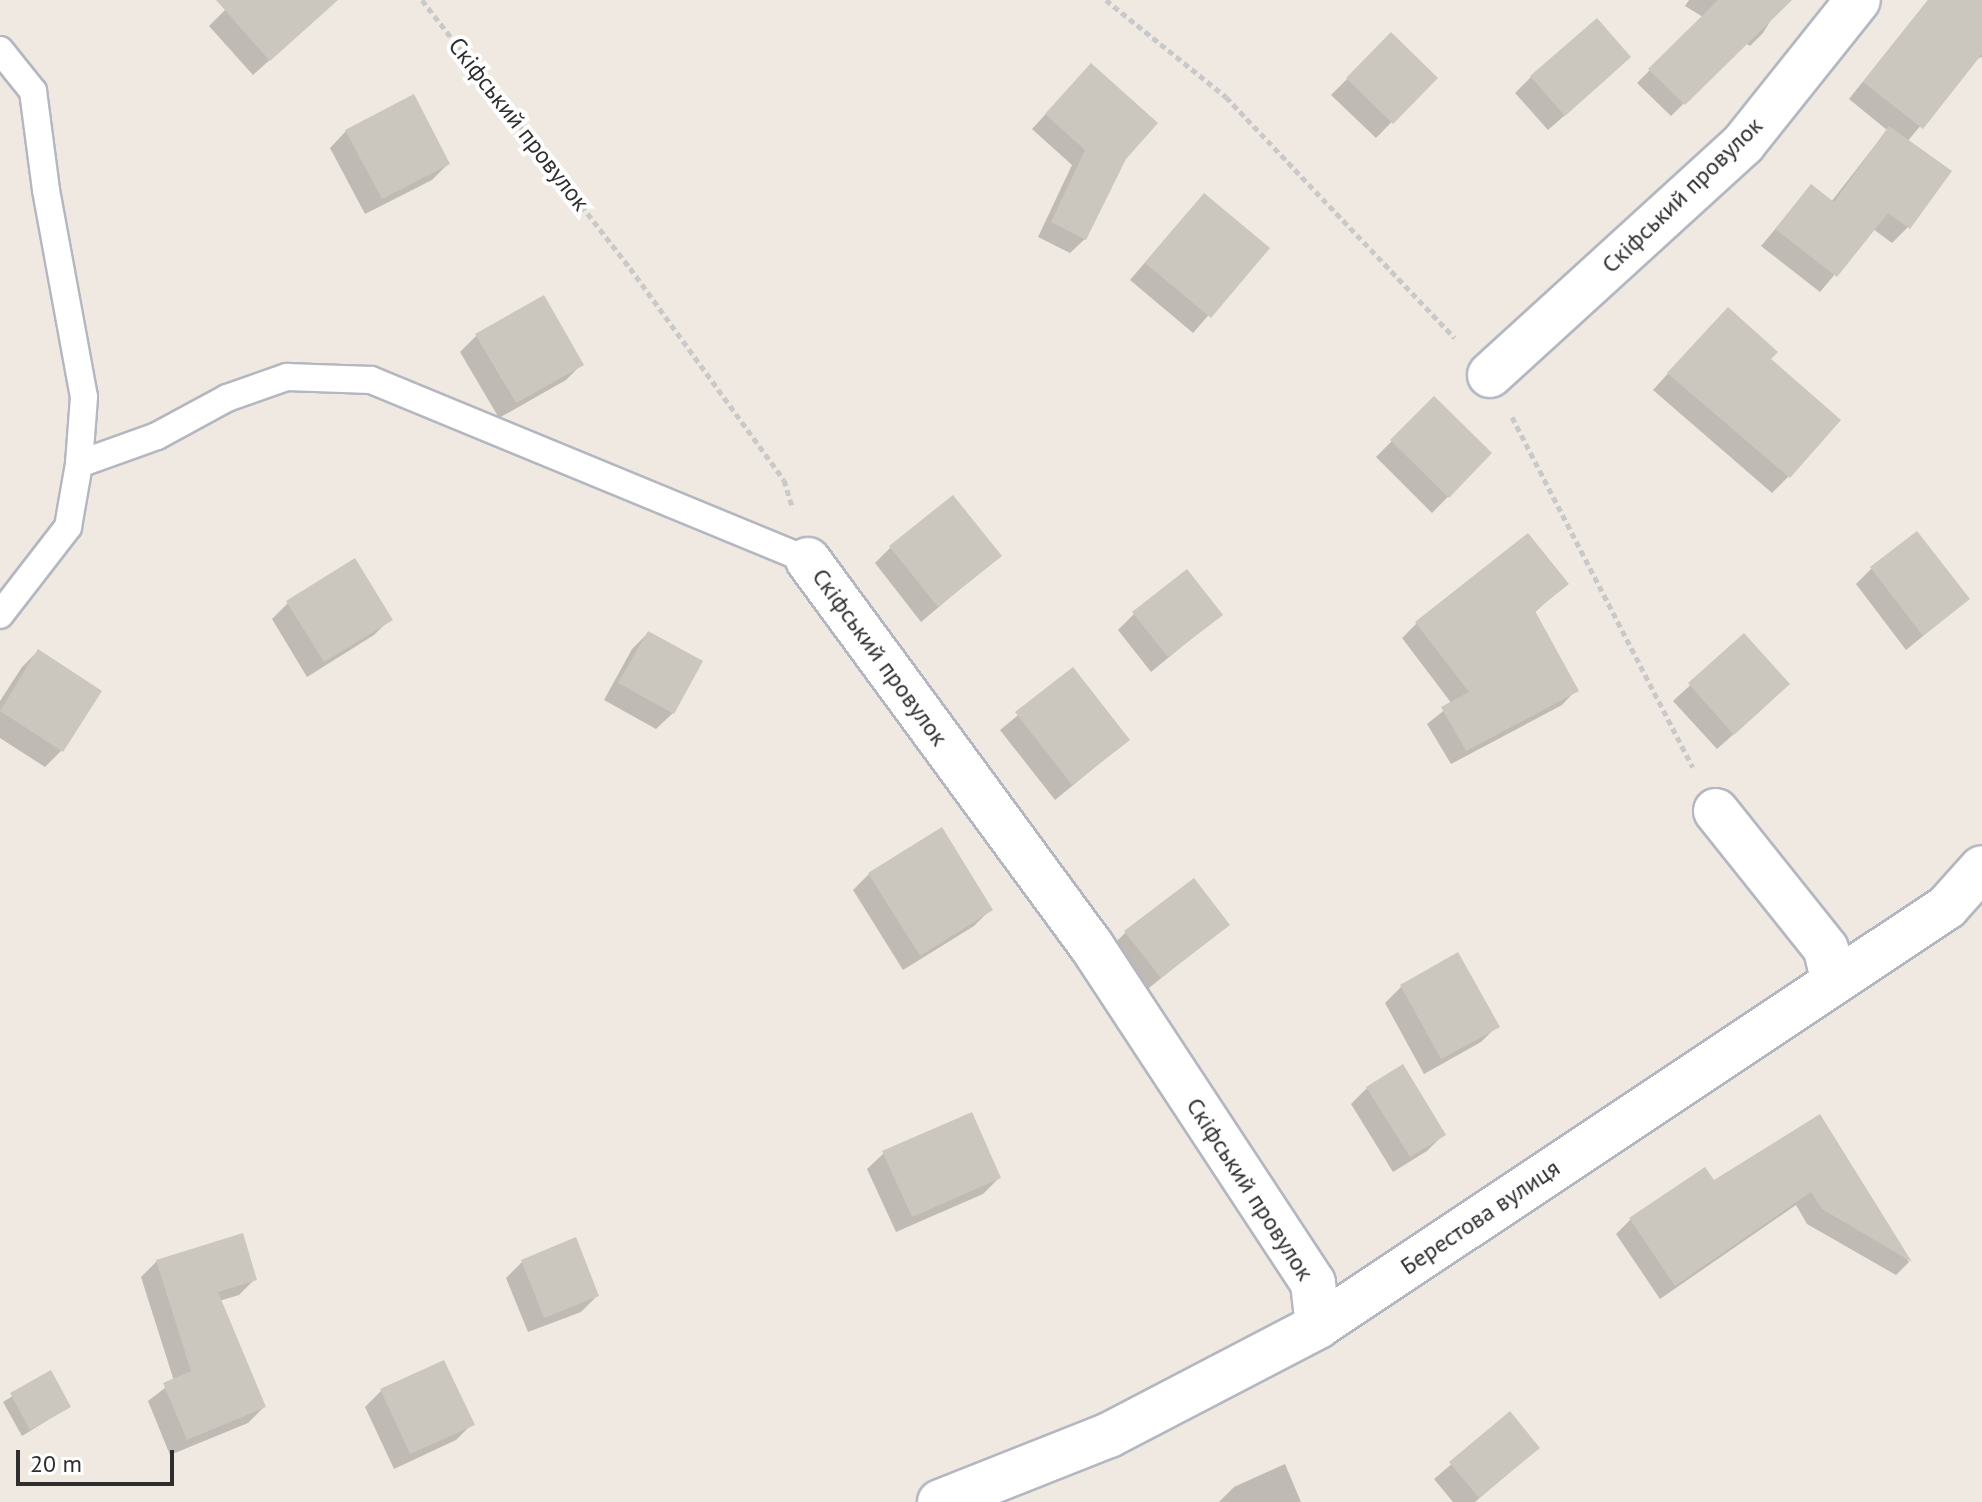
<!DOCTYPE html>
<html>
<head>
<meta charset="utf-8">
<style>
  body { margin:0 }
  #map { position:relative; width:1982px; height:1502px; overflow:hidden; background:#efe9e1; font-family:"PT Sans",sans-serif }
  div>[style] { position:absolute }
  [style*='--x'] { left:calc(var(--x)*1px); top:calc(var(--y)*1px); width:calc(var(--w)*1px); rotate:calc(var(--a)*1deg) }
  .shadow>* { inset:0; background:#0003 }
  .building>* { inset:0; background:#cbc7bf }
  .path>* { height:5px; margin-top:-2.5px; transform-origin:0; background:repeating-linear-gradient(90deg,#c9c9c9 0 6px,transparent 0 10px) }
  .roads { filter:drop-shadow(2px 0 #b4b7c1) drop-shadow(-2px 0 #b4b7c1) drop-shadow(0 2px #b4b7c1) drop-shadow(0 -2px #b4b7c1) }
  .service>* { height:26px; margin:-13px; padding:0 13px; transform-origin:13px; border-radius:13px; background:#fff }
  .minor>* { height:44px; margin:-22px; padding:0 22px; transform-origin:22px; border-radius:22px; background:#fff }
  span { translate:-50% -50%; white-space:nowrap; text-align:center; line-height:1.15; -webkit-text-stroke:8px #fff; paint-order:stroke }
  .street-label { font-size:24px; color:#2e2e2e }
  .scale { position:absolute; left:16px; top:1450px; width:158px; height:36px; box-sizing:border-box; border:4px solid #2e2e2e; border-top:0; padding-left:10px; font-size:24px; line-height:28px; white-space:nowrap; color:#2e2e2e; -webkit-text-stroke:6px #fff; paint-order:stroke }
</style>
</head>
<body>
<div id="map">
  <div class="shadow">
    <div style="clip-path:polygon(235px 0,319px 0,310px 24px,253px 75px,209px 26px)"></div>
    <div style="clip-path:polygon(1689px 0,1783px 0,1763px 33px,1750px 46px,1745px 43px,1671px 116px,1637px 83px,1703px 17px,1685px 6px)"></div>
    <div style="clip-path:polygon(1928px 0,1982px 0,1982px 57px,1976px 59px,1907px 142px,1908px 227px,1892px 243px,1873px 229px,1820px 292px,1761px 246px,1811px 187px,1831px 202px,1887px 130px,1849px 99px)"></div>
    <div style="clip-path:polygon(1391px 35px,1435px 78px,1376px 138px,1331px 95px)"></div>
    <div style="clip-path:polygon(1613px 73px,1548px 130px,1515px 93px,1531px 77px)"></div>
    <div style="clip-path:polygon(1077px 80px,1125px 158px,1085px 239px,1070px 253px,1038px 237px,1072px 165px,1032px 129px)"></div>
    <div style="clip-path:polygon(346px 131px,448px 164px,432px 180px,365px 214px,330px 148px)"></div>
    <div style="clip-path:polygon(1188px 212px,1267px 248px,1193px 333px,1130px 280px)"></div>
    <div style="clip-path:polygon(1712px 325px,1768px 359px,1788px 477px,1772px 493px,1653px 390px)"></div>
    <div style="clip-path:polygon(476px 336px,582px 364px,566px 380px,499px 418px,460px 352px)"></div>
    <div style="clip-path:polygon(1434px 399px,1490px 454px,1432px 513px,1376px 457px)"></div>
    <div style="clip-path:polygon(891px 547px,999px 556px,921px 622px,875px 563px)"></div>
    <div style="clip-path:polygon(1872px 568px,1968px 599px,1906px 650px,1856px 584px)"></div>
    <div style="clip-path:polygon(1566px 584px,1534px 613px,1576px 690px,1562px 705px,1451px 764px,1427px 724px,1452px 704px,1402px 638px,1417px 623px)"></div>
    <div style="clip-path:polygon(288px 603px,390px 619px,374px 635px,307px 677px,272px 619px)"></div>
    <div style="clip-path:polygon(1134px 614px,1220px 615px,1151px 672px,1118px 630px)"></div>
    <div style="clip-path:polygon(648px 633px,673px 713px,656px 729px,604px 700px,632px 649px)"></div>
    <div style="clip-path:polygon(1744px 636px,1772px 700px,1717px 749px,1673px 701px)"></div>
    <div style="clip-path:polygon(38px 651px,100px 692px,61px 751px,45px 767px,0 738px,0 701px,22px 667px)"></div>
    <div style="clip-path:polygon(1073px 670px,1128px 740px,1055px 800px,1000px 730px)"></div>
    <div style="clip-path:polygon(869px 874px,990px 910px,974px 926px,903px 970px,853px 890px)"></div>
    <div style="clip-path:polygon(1227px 925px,1144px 992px,1110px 948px,1126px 932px)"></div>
    <div style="clip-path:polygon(1458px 955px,1497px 1026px,1481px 1042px,1424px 1074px,1385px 1003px,1401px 987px)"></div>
    <div style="clip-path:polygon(1367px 1088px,1443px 1135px,1427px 1151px,1393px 1172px,1351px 1104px)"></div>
    <div style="clip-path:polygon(1819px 1117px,1909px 1262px,1896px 1275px,1807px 1224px,1796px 1205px,1660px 1299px,1616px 1234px,1630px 1220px,1713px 1183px)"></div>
    <div style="clip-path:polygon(884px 1153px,999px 1178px,983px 1194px,896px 1232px,867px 1169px)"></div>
    <div style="clip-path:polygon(157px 1261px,255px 1279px,239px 1295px,219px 1301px,264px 1407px,248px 1423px,170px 1455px,148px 1401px,174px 1381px,141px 1277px)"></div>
    <div style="clip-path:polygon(522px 1262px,597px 1296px,581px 1312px,528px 1332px,506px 1278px)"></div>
    <div style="clip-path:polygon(50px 1373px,69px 1407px,22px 1436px,3px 1402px)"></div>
    <div style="clip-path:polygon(381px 1391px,472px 1424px,456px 1440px,394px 1469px,365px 1407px)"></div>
    <div style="clip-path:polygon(1510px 1414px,1538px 1448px,1475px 1502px,1453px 1502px,1434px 1479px)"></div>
    <div style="clip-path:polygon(1285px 1464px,1301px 1502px,1219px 1502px,1234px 1487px)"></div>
  </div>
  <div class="building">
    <div style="clip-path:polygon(216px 0,338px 0,270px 61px)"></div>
    <div style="clip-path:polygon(1718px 0,1792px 0,1685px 105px,1648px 69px)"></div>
    <div style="clip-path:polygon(1928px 0,1982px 0,1982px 54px,1923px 129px,1863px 82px)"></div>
    <div style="clip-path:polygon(1597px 18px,1631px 57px,1565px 116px,1530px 76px)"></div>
    <div style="clip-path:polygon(1391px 32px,1438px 78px,1393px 124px,1346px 78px)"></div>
    <div style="clip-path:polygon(1091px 63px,1158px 123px,1126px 159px,1086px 240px,1051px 222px,1085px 150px,1045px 114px)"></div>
    <div style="clip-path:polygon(414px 94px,450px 164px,382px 199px,345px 130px)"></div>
    <div style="clip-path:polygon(1889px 126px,1952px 171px,1910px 229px,1888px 213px,1837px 277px,1775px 229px,1811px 184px,1834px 202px)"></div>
    <div style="clip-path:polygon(1204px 193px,1270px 248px,1211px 318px,1145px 263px)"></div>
    <div style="clip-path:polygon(544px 295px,584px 365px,516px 403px,475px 334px)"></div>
    <div style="clip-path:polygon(1728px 307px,1778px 352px,1771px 359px,1841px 420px,1790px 478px,1667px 373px)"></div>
    <div style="clip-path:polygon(1434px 396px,1492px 453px,1449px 498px,1390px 440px)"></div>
    <div style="clip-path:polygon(953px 495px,1002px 556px,938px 607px,889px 546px)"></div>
    <div style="clip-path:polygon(1917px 531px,1970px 599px,1923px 636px,1870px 567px)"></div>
    <div style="clip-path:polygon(1528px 533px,1569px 584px,1535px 611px,1579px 691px,1466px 751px,1441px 707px,1469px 692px,1415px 622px)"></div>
    <div style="clip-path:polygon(355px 558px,393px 620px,324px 662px,286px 601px)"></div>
    <div style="clip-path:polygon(1187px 569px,1223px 615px,1168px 657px,1132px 612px)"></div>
    <div style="clip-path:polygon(648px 631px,703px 661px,674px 714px,618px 683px)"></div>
    <div style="clip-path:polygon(1744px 633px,1790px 684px,1734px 735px,1688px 683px)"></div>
    <div style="clip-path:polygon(38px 649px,102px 691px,63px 752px,0 711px)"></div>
    <div style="clip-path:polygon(1073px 667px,1130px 740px,1072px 785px,1015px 712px)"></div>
    <div style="clip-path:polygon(942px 827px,993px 910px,920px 956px,868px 873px)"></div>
    <div style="clip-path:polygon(1194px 878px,1230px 925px,1161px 978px,1124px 931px)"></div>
    <div style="clip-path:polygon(1458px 952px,1500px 1027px,1441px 1059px,1400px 985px)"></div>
    <div style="clip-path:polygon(1403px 1064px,1446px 1135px,1410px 1157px,1366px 1087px)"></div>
    <div style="clip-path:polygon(972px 1112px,1001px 1178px,912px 1217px,882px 1151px)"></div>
    <div style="clip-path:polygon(1820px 1114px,1912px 1262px,1822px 1209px,1811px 1192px,1675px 1286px,1629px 1218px,1705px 1167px,1714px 1180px)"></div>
    <div style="clip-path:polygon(243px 1233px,257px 1280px,218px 1292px,266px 1407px,187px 1440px,163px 1383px,191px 1371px,156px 1260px)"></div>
    <div style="clip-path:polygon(576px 1237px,599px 1296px,544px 1318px,521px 1260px)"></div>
    <div style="clip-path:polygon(444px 1360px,475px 1425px,410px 1454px,380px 1389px)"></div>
    <div style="clip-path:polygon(51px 1370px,71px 1407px,30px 1430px,10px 1393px)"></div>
    <div style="clip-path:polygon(1510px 1411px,1540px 1448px,1479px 1498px,1449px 1462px)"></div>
  </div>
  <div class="path">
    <div style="--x:422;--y:0;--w:339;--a:52.2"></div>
    <div style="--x:630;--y:268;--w:262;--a:54"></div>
    <div style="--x:784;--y:480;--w:30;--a:73"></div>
    <div style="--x:1106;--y:0;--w:154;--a:38.9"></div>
    <div style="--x:1226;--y:97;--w:332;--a:46.5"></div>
    <div style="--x:1512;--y:417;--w:394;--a:62.7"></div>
  </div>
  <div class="roads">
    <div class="service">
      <div style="--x:0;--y:50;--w:53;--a:51.2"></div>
      <div style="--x:33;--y:91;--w:100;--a:82.5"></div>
      <div style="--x:46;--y:190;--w:210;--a:79.6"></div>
      <div style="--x:84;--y:397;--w:67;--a:94.3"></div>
      <div style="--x:79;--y:464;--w:64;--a:99.9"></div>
      <div style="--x:68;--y:527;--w:111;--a:127.7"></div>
      <div style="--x:79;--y:464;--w:83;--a:-19.7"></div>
      <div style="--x:157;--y:436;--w:80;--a:-28.5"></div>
      <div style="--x:227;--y:398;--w:64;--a:-19.3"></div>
      <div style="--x:287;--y:377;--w:84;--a:2"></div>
      <div style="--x:371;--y:380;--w:473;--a:22.4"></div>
    </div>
    <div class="minor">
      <div style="--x:1490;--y:375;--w:343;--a:-42.4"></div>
      <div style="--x:1743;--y:144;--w:184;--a:-51.4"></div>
      <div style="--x:808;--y:560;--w:478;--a:53.7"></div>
      <div style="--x:1091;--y:945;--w:404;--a:56.7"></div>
      <div style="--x:1313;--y:1283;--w:43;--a:83.4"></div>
      <div style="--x:1716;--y:811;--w:176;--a:51.4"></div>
      <div style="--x:1826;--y:949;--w:32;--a:77"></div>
      <div style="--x:940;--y:1502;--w:182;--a:-21.6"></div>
      <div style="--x:1109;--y:1435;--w:236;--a:-27.5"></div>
      <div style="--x:1318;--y:1326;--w:756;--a:-33.67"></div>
      <div style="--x:1947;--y:907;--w:52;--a:-48.1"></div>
    </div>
  </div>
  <div class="street-label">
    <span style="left:519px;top:124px;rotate:52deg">Скіфський провулок</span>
    <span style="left:1682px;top:195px;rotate:-44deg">Скіфський провулок</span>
    <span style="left:880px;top:657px;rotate:54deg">Скіфський провулок</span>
    <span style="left:1250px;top:1189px;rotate:57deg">Скіфський провулок</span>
    <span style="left:1480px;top:1217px;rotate:-34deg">Берестова вулиця</span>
  </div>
  <div class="scale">20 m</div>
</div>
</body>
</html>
